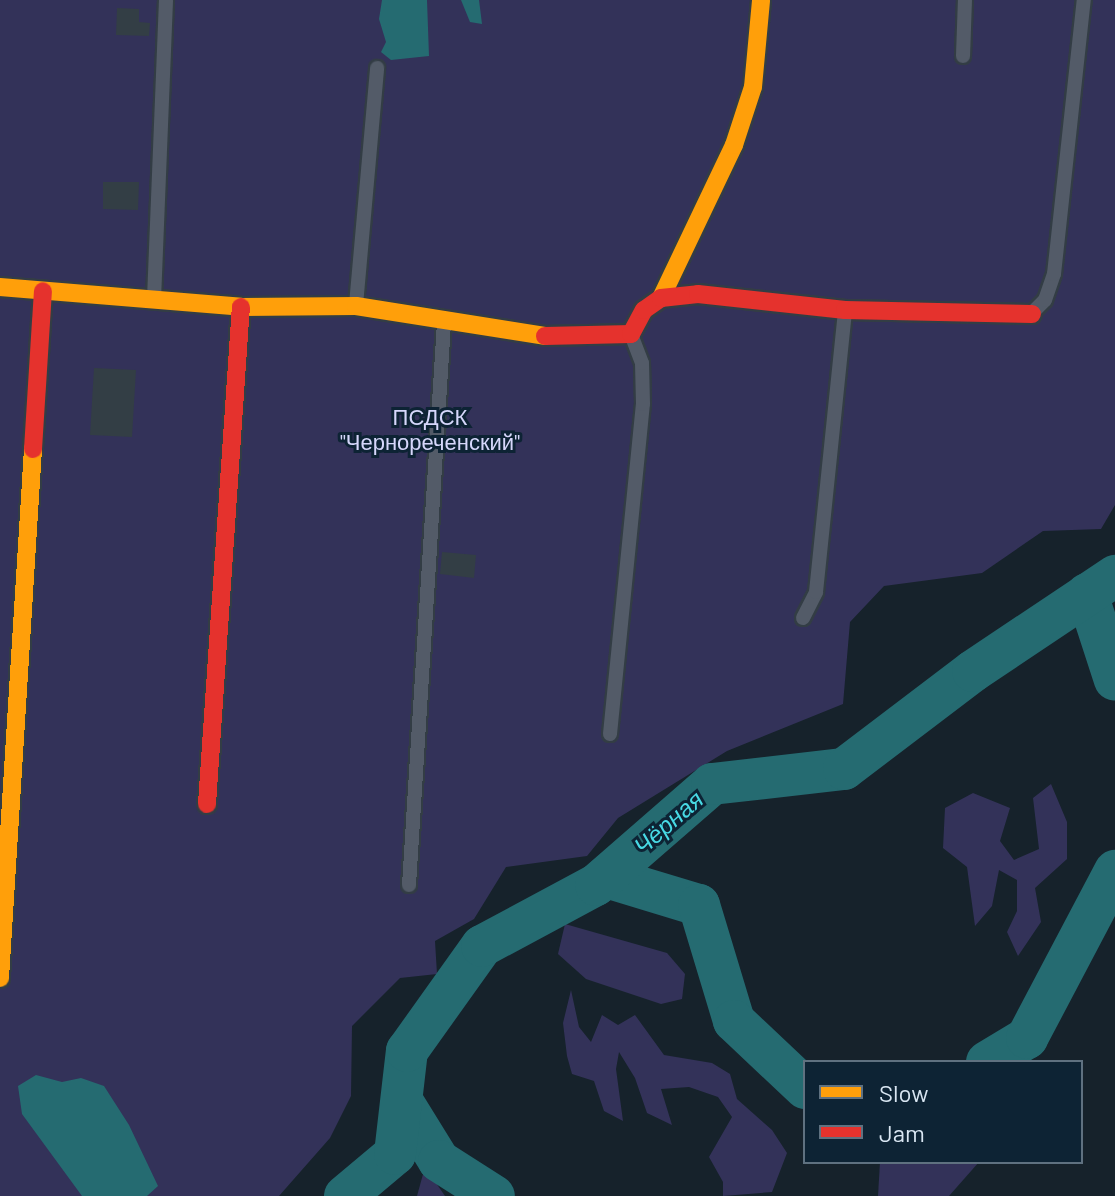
<!DOCTYPE html>
<html>
<head>
<meta charset="utf-8">
<style>
  body { margin:0 }
  #map { position:relative; width:1115px; height:1196px; overflow:hidden; background:#16222b; font-family:Barlow,sans-serif }
  div>[style] { position:absolute }
  [style*='--x'] { left:calc(var(--x)*1px); top:calc(var(--y)*1px); width:calc(var(--w)*1px); rotate:calc(var(--a)*1deg) }
  .green>* { inset:0; background:#333259 }
  .water>* { inset:0; background:#256b71 }
  .river>* { height:42px; margin:-21px; padding:0 21px; transform-origin:21px; border-radius:21px; background:#256b71 }
  .building>* { inset:0; background:#333e45 }
  .roads { filter:drop-shadow(2px 0 #333d45) drop-shadow(-2px 0 #333d45) drop-shadow(0 2px #333d45) drop-shadow(0 -2px #333d45) }
  .lane>* { height:14px; margin:-7px; padding:0 7px; transform-origin:7px; border-radius:7px; background:#535b68 }
  .slow>* { height:18px; margin:-9px; padding:0 9px; transform-origin:9px; border-radius:9px; background:#ff9f0a }
  .jam>* { height:18px; margin:-9px; padding:0 9px; transform-origin:9px; border-radius:9px; background:#e5322d }
  span { translate:-50% -50%; white-space:nowrap; text-align:center; line-height:1.15; -webkit-text-stroke:6px #0d2334; paint-order:stroke }
  .park-label { font-size:22px; color:#d6d7fb }
  .water-label { font-size:24px; color:#48dae5; font-style:italic }
  .legend { position:absolute; left:803px; top:1060px; width:280px; height:104px; box-sizing:border-box; background:#0d2334; border:2px solid #5f7180; margin:0; padding:10px 14px; list-style:none; font-size:24px; color:#d9e6f2 }
  .legend li { display:flex; align-items:center; gap:16px; height:40px }
  .legend b { width:40px; border:2px solid #5f7180 }
</style>
</head>
<body>
<div id="map">
  <div class="green">
    <div style="clip-path:polygon(0 0,1115px 0,1115px 505px,1101px 529px,1043px 531px,982px 573px,884px 586px,850px 622px,843px 704px,727px 751px,618px 818px,587px 856px,506px 867px,474px 919px,435px 941px,437px 974px,400px 978px,352px 1026px,351px 1096px,330px 1138px,279px 1196px,0 1196px)"></div>
    <div style="clip-path:polygon(1051px 784px,1067px 822px,1067px 859px,1035px 888px,1041px 922px,1018px 956px,1007px 932px,1017px 911px,1017px 880px,999px 870px,992px 906px,975px 926px,967px 867px,943px 848px,945px 808px,973px 793px,1010px 808px,1000px 841px,1014px 860px,1039px 849px,1033px 798px)"></div>
    <div style="clip-path:polygon(565px 924px,667px 953px,685px 974px,682px 999px,661px 1004px,586px 979px,558px 954px)"></div>
    <div style="clip-path:polygon(571px 990px,579px 1027px,591px 1042px,602px 1015px,618px 1025px,635px 1015px,664px 1055px,712px 1063px,730px 1074px,737px 1099px,772px 1130px,787px 1153px,772px 1192px,723px 1196px,723px 1182px,709px 1157px,732px 1117px,718px 1097px,689px 1087px,661px 1089px,672px 1125px,647px 1113px,635px 1078px,619px 1052px,616px 1069px,623px 1121px,604px 1111px,594px 1081px,572px 1074px,567px 1056px,563px 1023px)"></div>
    <div style="clip-path:polygon(880px 1162px,979px 1162px,949px 1196px,878px 1196px)"></div>
    <div style="clip-path:polygon(425px 1167px,445px 1196px,417px 1196px)"></div>
  </div>
  <div class="water">
    <div style="clip-path:polygon(382px 0,427px 0,429px 56px,391px 60px,381px 52px,386px 42px,379px 19px)"></div>
    <div style="clip-path:polygon(461px 0,479px 0,482px 24px,470px 22px)"></div>
    <div style="clip-path:polygon(36px 1075px,62px 1082px,81px 1078px,104px 1086px,129px 1125px,158px 1186px,147px 1196px,82px 1196px,22px 1114px,18px 1086px)"></div>
  </div>
  <div class="river">
    <div style="--x:1087;--y:594;--w:90;--a:72"></div>
    <div style="--x:606;--y:877;--w:97;--a:16.8"></div>
    <div style="--x:699;--y:905;--w:121;--a:73.2"></div>
    <div style="--x:734;--y:1021;--w:98;--a:43.3"></div>
    <div style="--x:987;--y:1062;--w:47;--a:-31"></div>
    <div style="--x:1027;--y:1038;--w:189;--a:-62.2"></div>
    <div style="--x:402;--y:1101;--w:70;--a:58.3"></div>
    <div style="--x:439;--y:1161;--w:65;--a:32.5"></div>
    <div style="--x:345;--y:1196;--w:65;--a:-40"></div>
    <div style="--x:395;--y:1154;--w:104;--a:-83.4"></div>
    <div style="--x:407;--y:1051;--w:129;--a:-54.5"></div>
    <div style="--x:482;--y:946;--w:129;--a:-28.2"></div>
    <div style="--x:596;--y:885;--w:154;--a:-41"></div>
    <div style="--x:712;--y:784;--w:133;--a:-6.5"></div>
    <div style="--x:844;--y:769;--w:162;--a:-37.2"></div>
    <div style="--x:973;--y:671;--w:171;--a:-33.8"></div>
  </div>
  <div class="building">
    <div style="clip-path:polygon(117px 8px,139px 9px,139px 22px,150px 23px,149px 36px,116px 35px)"></div>
    <div style="clip-path:polygon(103px 182px,139px 182px,138px 210px,103px 209px)"></div>
    <div style="clip-path:polygon(94px 368px,136px 370px,132px 437px,90px 435px)"></div>
    <div style="clip-path:polygon(442px 552px,476px 555px,474px 578px,440px 574px)"></div>
  </div>
  <div class="roads">
    <div class="lane">
      <div style="--x:963;--y:56;--w:56;--a:-88"></div>
      <div style="--x:154;--y:299;--w:299;--a:-87.7"></div>
      <div style="--x:356;--y:305;--w:238;--a:-84.9"></div>
      <div style="--x:1032;--y:313;--w:18;--a:-45"></div>
      <div style="--x:1045;--y:300;--w:28;--a:-71"></div>
      <div style="--x:1054;--y:274;--w:276;--a:-83.8"></div>
      <div style="--x:803;--y:618;--w:29;--a:-63"></div>
      <div style="--x:816;--y:592;--w:283;--a:-84.1"></div>
      <div style="--x:610;--y:734;--w:332;--a:-84.3"></div>
      <div style="--x:643;--y:404;--w:41;--a:-91.4"></div>
      <div style="--x:642;--y:363;--w:31;--a:-111"></div>
      <div style="--x:409;--y:885;--w:563;--a:-86.44"></div>
    </div>
    <div class="slow">
      <div style="--x:0;--y:287;--w:242;--a:4.7"></div>
      <div style="--x:241;--y:307;--w:115;--a:-0.5"></div>
      <div style="--x:356;--y:306;--w:191;--a:9"></div>
      <div style="--x:661;--y:298;--w:170;--a:-64.5"></div>
      <div style="--x:734;--y:145;--w:61;--a:-71.9"></div>
      <div style="--x:753;--y:87;--w:87;--a:-84.7"></div>
      <div style="--x:0;--y:978;--w:530;--a:-86.43"></div>
    </div>
    <div class="jam">
      <div style="--x:545;--y:336;--w:86;--a:-1.3"></div>
      <div style="--x:631;--y:334;--w:27;--a:-62"></div>
      <div style="--x:644;--y:310;--w:21;--a:-35"></div>
      <div style="--x:661;--y:298;--w:37;--a:-6"></div>
      <div style="--x:698;--y:294;--w:148;--a:6.2"></div>
      <div style="--x:845;--y:310;--w:187;--a:1.2"></div>
      <div style="--x:33;--y:449;--w:158;--a:-86.4"></div>
      <div style="--x:207;--y:804;--w:498;--a:-86.1"></div>
    </div>
  </div>
  <div class="park-label">
    <span style="left:430px;top:429px">ПСДСК<br>"Чернореченский"</span>
  </div>
  <div class="water-label">
    <span style="left:668px;top:822px;rotate:-41deg">Чёрная</span>
  </div>
  <ul class="legend">
  <li><b style="height:10px;background:#ff9f0a"></b>Slow</li>
  <li><b style="height:10px;background:#e5322d"></b>Jam</li>
  </ul>
</div>
</body>
</html>
